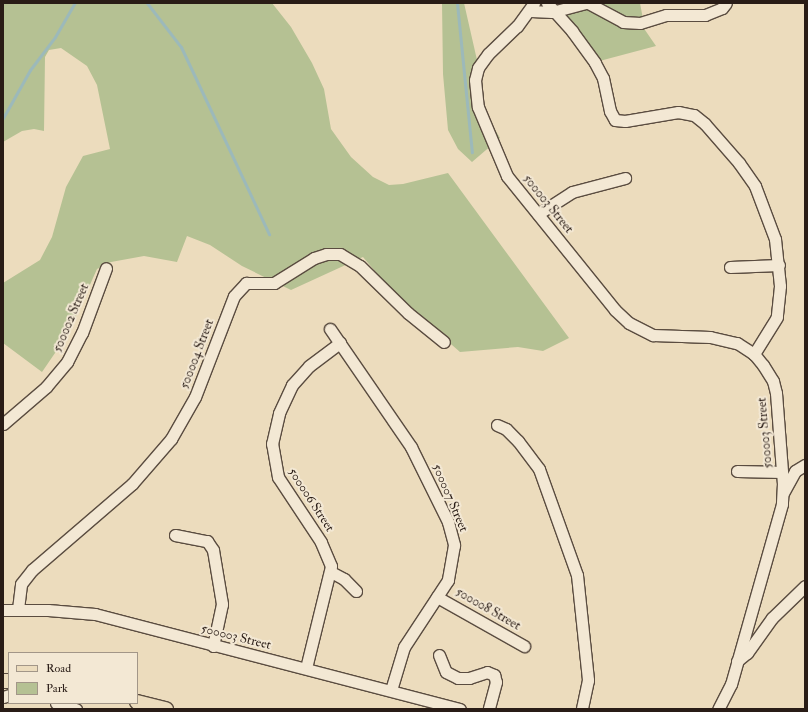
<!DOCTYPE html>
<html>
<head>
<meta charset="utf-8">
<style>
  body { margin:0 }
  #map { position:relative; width:808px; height:712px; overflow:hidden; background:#ecdcbd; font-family:"IM FELL Double Pica",serif }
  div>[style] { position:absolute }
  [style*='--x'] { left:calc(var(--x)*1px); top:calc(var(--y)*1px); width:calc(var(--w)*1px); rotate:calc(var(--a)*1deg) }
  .green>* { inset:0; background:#b5c193 }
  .stream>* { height:3px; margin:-1.5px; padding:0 1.5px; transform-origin:1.5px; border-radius:1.5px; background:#9cb9ba }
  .roads { filter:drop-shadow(1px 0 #5a4c40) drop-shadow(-1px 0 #5a4c40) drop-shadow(0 1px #5a4c40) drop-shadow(0 -1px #5a4c40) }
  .minor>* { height:11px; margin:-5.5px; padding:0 5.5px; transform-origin:5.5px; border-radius:5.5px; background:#f3e8d4 }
  .major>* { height:14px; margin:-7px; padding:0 7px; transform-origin:7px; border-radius:7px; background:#ecdcbd }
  span { translate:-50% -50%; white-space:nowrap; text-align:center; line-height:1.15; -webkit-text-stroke:4px #f3e8d4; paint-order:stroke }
  .street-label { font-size:13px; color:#291c16 }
  .frame { position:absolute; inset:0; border:4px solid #291c16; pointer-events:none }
  .legend { position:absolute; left:8px; top:652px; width:130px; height:52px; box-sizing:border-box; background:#f3e8d4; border:1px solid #a29688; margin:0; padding:5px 7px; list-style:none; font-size:12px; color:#291c16 }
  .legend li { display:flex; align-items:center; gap:8px; height:20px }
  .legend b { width:20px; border:1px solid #a29688 }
</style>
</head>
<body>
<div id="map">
  <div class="green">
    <div style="clip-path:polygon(3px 3px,272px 3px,291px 27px,312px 63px,324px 89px,331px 129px,351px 157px,373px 177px,389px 185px,403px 184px,448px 173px,569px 338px,543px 351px,518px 347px,460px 352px,395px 295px,363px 257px,291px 290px,242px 266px,210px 245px,187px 236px,177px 262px,144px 256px,111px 262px,97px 269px,68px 334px,42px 372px,3px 343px,3px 283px,40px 260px,52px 237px,66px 187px,83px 156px,110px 149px,97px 85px,87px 66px,61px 48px,49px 50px,45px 57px,44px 131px,34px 129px,22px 131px,3px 142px)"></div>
    <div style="clip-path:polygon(442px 3px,464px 3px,477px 60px,480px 104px,500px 138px,472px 162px,458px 149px,448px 130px,443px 74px)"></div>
    <div style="clip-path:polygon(543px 3px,640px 3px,645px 30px,656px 46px,592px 63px)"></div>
  </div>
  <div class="stream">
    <div style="--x:147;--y:3;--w:56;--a:52.3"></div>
    <div style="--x:181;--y:47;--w:207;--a:64.8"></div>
    <div style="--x:457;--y:3;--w:150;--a:84.3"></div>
    <div style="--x:3;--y:118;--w:55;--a:-60.6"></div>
    <div style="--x:30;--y:70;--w:41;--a:-52.9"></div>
    <div style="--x:55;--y:37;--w:39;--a:-60"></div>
  </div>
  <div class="roads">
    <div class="minor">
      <div style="--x:534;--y:3;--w:29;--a:126"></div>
      <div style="--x:517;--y:26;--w:40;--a:136"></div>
      <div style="--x:488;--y:54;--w:17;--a:126"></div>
      <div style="--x:478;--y:68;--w:12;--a:104"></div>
      <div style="--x:475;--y:80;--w:27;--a:84"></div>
      <div style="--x:478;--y:107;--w:75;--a:67.2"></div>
      <div style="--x:507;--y:176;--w:172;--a:51.1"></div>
      <div style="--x:615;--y:310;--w:19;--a:43"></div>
      <div style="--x:629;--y:323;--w:27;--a:27"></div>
      <div style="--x:653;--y:335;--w:57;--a:2"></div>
      <div style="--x:710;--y:337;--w:28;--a:13"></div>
      <div style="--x:737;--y:343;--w:20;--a:33"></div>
      <div style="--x:754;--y:354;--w:14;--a:51"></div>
      <div style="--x:763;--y:365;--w:19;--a:58"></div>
      <div style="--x:773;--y:381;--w:12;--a:76"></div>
      <div style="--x:776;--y:393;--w:90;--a:85.6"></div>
      <div style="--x:783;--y:483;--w:21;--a:93"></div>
      <div style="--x:782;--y:504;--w:187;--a:105.8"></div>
      <div style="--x:731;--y:684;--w:28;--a:117"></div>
      <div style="--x:547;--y:3;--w:38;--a:48"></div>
      <div style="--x:572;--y:31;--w:39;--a:54"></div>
      <div style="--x:595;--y:63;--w:17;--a:62"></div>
      <div style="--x:603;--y:78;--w:34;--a:78"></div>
      <div style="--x:610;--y:111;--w:10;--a:61"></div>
      <div style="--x:615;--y:120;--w:10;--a:6"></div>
      <div style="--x:625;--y:121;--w:54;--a:-9.6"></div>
      <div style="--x:678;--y:112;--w:16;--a:11"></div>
      <div style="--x:694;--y:115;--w:14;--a:39"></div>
      <div style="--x:705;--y:124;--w:52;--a:48.9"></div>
      <div style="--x:739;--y:163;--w:28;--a:55"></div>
      <div style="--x:755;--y:186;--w:57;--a:69.3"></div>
      <div style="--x:775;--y:239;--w:47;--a:83.9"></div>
      <div style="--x:780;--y:286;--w:31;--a:96"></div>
      <div style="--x:777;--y:317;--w:44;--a:121.9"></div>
      <div style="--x:588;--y:3;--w:40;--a:28"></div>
      <div style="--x:623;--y:22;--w:17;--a:3"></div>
      <div style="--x:640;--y:23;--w:27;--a:-17"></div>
      <div style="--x:666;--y:15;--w:39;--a:0"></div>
      <div style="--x:705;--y:15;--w:18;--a:-22"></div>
      <div style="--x:722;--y:8;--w:6;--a:-51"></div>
      <div style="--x:531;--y:11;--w:21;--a:3"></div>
      <div style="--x:552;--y:12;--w:35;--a:-15"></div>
      <div style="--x:538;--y:214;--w:40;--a:-32.9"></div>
      <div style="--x:572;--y:192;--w:55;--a:-14.8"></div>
      <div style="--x:730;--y:267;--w:49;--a:-2.3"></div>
      <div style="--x:330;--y:329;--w:143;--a:55.5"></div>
      <div style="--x:411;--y:447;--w:84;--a:63.7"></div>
      <div style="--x:448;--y:522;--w:24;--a:75"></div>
      <div style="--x:454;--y:545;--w:36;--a:100"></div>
      <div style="--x:448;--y:580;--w:80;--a:123.3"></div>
      <div style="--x:404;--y:647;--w:45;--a:106.8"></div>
      <div style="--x:3;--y:424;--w:57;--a:-40.7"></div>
      <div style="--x:46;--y:387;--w:33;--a:-50"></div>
      <div style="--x:67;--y:362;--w:33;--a:-63"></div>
      <div style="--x:82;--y:333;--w:69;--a:-69.7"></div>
      <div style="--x:497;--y:425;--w:10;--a:24"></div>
      <div style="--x:506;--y:429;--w:17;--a:45"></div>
      <div style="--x:518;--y:441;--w:35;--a:53"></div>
      <div style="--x:539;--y:469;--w:113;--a:70.3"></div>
      <div style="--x:577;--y:575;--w:106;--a:84"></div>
      <div style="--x:588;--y:680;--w:30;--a:102"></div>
      <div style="--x:737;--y:471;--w:45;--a:1.3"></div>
      <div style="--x:783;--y:493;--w:25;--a:-61"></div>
      <div style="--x:795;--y:471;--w:12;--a:-31"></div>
      <div style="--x:175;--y:535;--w:33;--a:11"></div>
      <div style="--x:207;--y:541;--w:11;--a:56"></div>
      <div style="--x:213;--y:550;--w:55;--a:80.5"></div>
      <div style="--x:222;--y:604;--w:43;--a:102.1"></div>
      <div style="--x:331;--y:572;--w:15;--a:28"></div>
      <div style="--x:344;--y:579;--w:17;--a:45"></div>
      <div style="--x:437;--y:597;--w:100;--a:29.4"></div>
      <div style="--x:18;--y:609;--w:25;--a:-83"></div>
      <div style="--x:21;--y:584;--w:18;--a:-52"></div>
      <div style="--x:32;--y:570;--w:132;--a:-40.7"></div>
      <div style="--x:132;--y:484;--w:60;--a:-49.1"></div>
      <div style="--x:171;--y:439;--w:48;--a:-60.3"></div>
      <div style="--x:195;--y:397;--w:108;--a:-68.9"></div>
      <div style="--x:234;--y:296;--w:18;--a:-47"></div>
      <div style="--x:246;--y:283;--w:28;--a:0"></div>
      <div style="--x:274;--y:283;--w:47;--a:-32"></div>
      <div style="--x:314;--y:258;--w:13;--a:-18"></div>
      <div style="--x:326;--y:254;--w:14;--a:0"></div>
      <div style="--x:340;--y:254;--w:23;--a:31"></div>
      <div style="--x:360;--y:266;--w:67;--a:44.4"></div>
      <div style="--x:408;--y:313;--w:46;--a:38.9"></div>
      <div style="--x:3;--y:610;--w:45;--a:0"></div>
      <div style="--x:48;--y:610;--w:47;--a:4.9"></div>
      <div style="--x:95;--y:614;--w:377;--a:14.6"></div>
      <div style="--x:439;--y:655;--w:18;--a:68"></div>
      <div style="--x:446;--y:672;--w:13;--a:27"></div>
      <div style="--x:458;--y:678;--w:11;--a:0"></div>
      <div style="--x:469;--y:678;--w:19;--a:-18"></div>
      <div style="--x:487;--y:672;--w:8;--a:23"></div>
      <div style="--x:494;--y:675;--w:7;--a:74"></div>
      <div style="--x:496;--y:682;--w:28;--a:105"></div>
      <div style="--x:737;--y:661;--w:13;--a:-39"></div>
      <div style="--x:747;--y:653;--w:43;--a:-54.5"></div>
      <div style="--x:772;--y:618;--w:46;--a:-44.1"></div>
      <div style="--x:306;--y:668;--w:105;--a:-76.2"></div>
      <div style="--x:331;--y:566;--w:26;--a:-113"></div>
      <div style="--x:321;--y:542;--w:78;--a:-123.5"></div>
      <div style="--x:278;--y:477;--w:34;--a:-100"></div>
      <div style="--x:272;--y:444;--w:32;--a:-77"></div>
      <div style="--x:279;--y:413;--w:31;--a:-65"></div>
      <div style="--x:292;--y:385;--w:25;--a:-48"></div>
      <div style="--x:309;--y:366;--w:39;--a:-37"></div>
      <div style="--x:3;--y:697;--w:6;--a:-18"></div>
      <div style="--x:56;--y:703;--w:21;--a:17"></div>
    </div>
    <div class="major">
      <div style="--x:3;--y:681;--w:6;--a:0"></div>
      <div style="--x:137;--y:702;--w:30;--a:14"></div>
    </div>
  </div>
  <div class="street-label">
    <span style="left:548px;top:204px;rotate:51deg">500003 Street</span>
    <span style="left:71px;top:318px;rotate:-67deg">500002 Street</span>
    <span style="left:197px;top:354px;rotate:-69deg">500004 Street</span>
    <span style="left:765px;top:433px;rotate:-95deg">500003 Street</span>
    <span style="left:450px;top:498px;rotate:67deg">500007 Street</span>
    <span style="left:311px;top:500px;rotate:57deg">500006 Street</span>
    <span style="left:488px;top:609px;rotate:30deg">500008 Street</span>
    <span style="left:236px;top:637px;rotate:14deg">500003 Street</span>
  </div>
  <div class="frame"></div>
  <ul class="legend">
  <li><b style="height:5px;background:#ecdcbd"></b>Road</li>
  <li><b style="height:11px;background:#b5c193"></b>Park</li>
  </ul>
</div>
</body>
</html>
